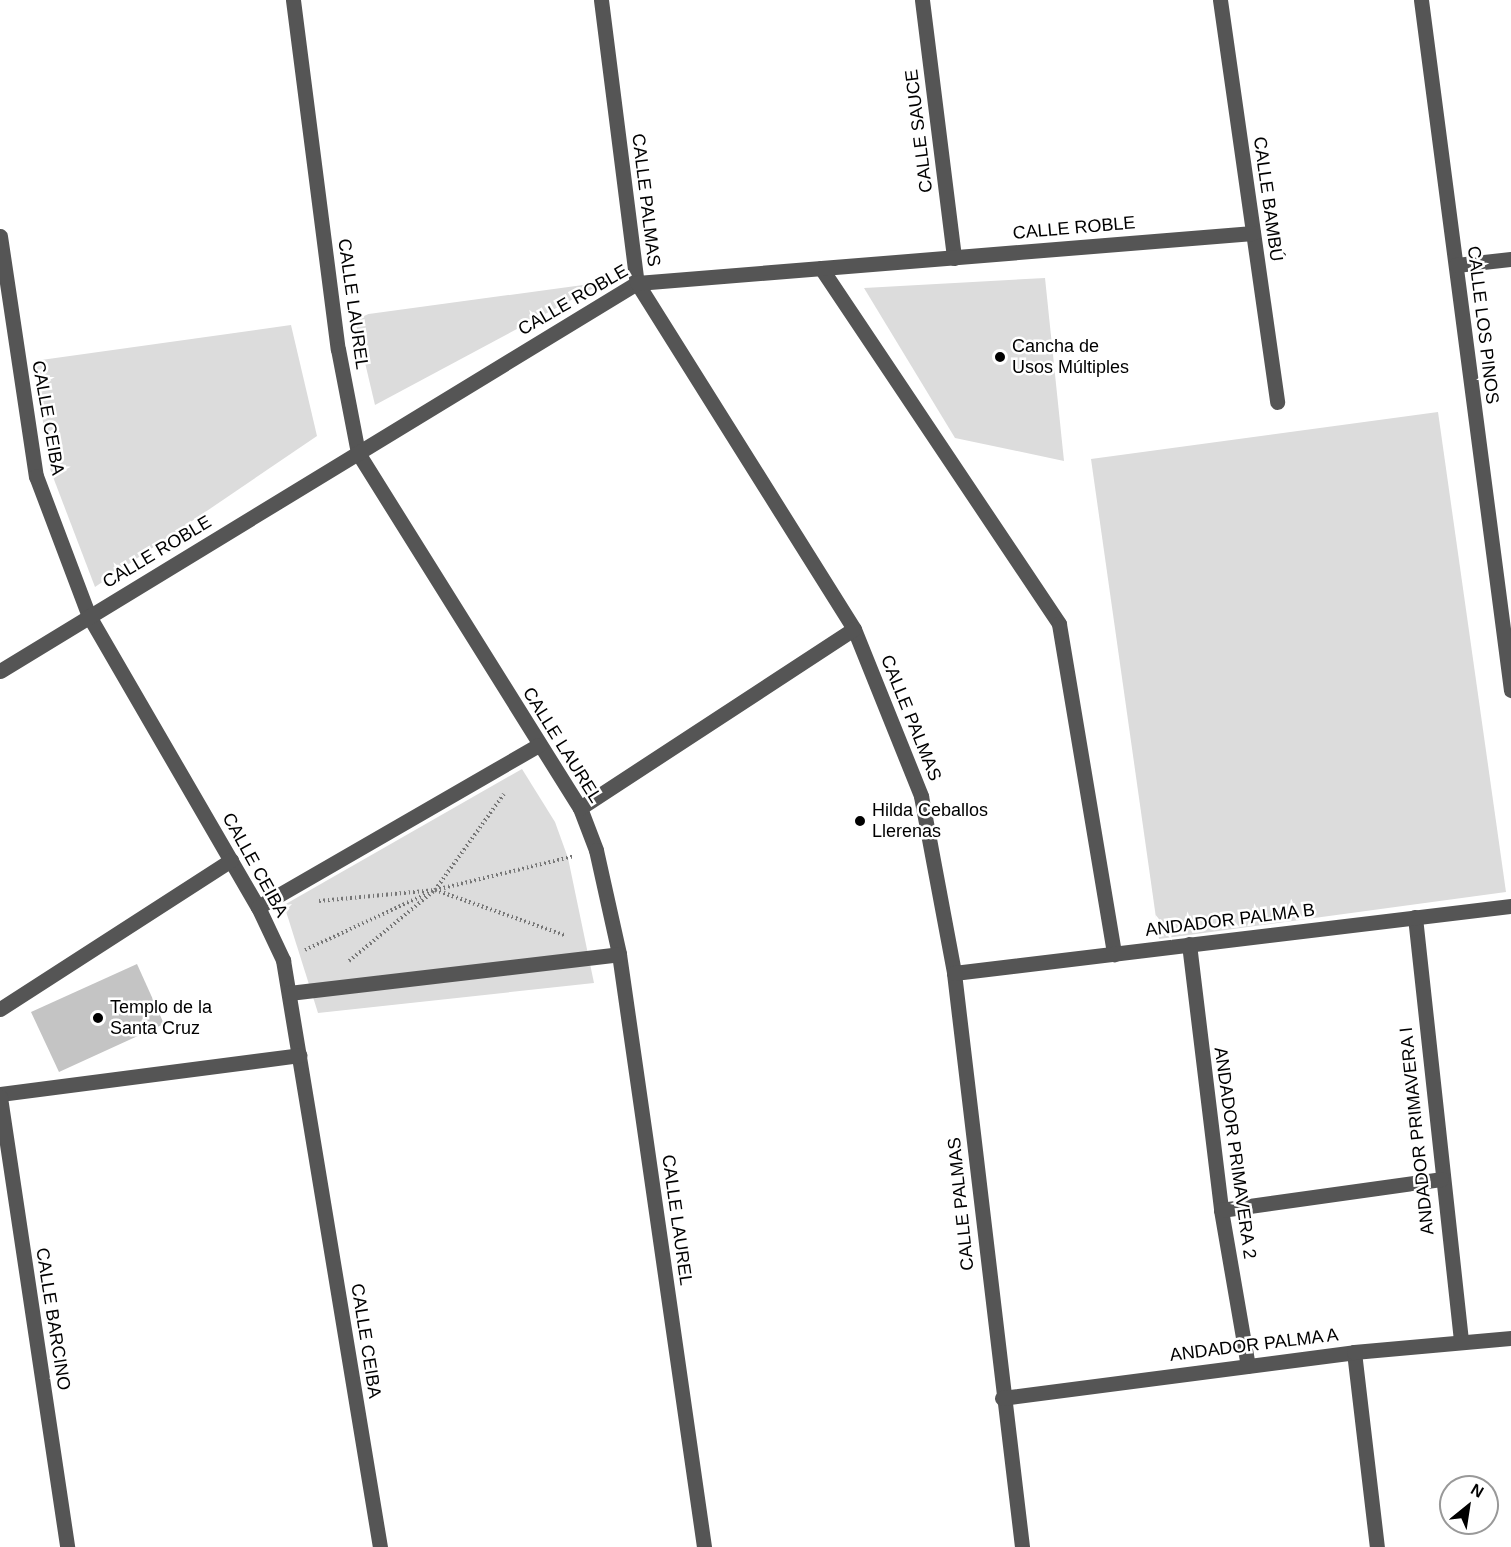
<!DOCTYPE html>
<html>
<head>
<meta charset="utf-8">
<style>
  body { margin:0 }
  #map { position:relative; width:1511px; height:1547px; overflow:hidden; background:#fff; font-family:Arial,sans-serif }
  div>[style] { position:absolute }
  [style*='--x'] { left:calc(var(--x)*1px); top:calc(var(--y)*1px); width:calc(var(--w)*1px); rotate:calc(var(--a)*1deg) }
  .green>* { inset:0; background:#dcdcdc }
  .building>* { inset:0; background:#c4c4c4 }
  .path>* { height:4px; margin-top:-2px; transform-origin:0; background:repeating-linear-gradient(90deg,#777 0 1.5px,transparent 0 4.5px) }
  .minor>* { height:15px; margin:-7.5px; padding:0 7.5px; transform-origin:7.5px; border-radius:7.5px; background:#555 }
  .dots>* { width:16px; height:16px; translate:-50% -50%; box-sizing:border-box; border:3px solid #fff; border-radius:50% }
  span { translate:-50% -50%; white-space:nowrap; text-align:center; line-height:1.15; -webkit-text-stroke:5px #fff; paint-order:stroke }
  .street-label { font-size:18px; color:#000 }
  .poi-label { font-size:18px; color:#000 }
  .left { translate:0 -50%; text-align:left }
  .north { position:absolute; left:1439px; top:1475px; width:60px; height:60px; box-sizing:border-box; background:#fff; border:2px solid #999; border-radius:50%; rotate:30deg; font-size:16px; font-weight:700; line-height:24px; text-align:center; color:#000 }
  .north::after { content:''; display:block; margin:auto; width:21px; height:27px; background:#000; clip-path:polygon(50% 0,100% 100%,50% 72%,0 100%) }
</style>
</head>
<body>
<div id="map">
  <div class="green">
    <div style="clip-path:polygon(1045px 278px,1064px 461px,955px 438px,864px 288px)"></div>
    <div style="clip-path:polygon(605px 282px,375px 405px,354px 316px)"></div>
    <div style="clip-path:polygon(291px 325px,317px 436px,95px 587px,50px 469px,34px 361px)"></div>
    <div style="clip-path:polygon(1438px 412px,1506px 892px,1159px 939px,1091px 459px)"></div>
    <div style="clip-path:polygon(522px 769px,555px 822px,568px 858px,594px 983px,318px 1013px,284px 905px)"></div>
  </div>
  <div class="building">
    <div style="clip-path:polygon(137px 964px,164px 1024px,59px 1072px,31px 1012px)"></div>
  </div>
  <div class="path">
    <div style="--x:319;--y:901;--w:117;--a:-5.4"></div>
    <div style="--x:435;--y:890;--w:143;--a:-13.7"></div>
    <div style="--x:305;--y:950;--w:143;--a:-24.8"></div>
    <div style="--x:435;--y:890;--w:137;--a:19.2"></div>
    <div style="--x:349;--y:961;--w:112;--a:-39.5"></div>
    <div style="--x:435;--y:890;--w:118;--a:-54.3"></div>
  </div>
  <div class="minor">
    <div style="--x:293;--y:0;--w:352;--a:82.7"></div>
    <div style="--x:338;--y:349;--w:106;--a:79.1"></div>
    <div style="--x:358;--y:453;--w:419;--a:58"></div>
    <div style="--x:580;--y:808;--w:45;--a:69.1"></div>
    <div style="--x:596;--y:850;--w:107;--a:77.5"></div>
    <div style="--x:619;--y:954;--w:599;--a:81.84"></div>
    <div style="--x:601;--y:0;--w:285;--a:82.8"></div>
    <div style="--x:637;--y:283;--w:408;--a:57.9"></div>
    <div style="--x:854;--y:629;--w:180;--a:68.1"></div>
    <div style="--x:921;--y:796;--w:180;--a:79.4"></div>
    <div style="--x:954;--y:973;--w:578;--a:83.24"></div>
    <div style="--x:922;--y:0;--w:260;--a:82.9"></div>
    <div style="--x:1220;--y:0;--w:406;--a:81.9"></div>
    <div style="--x:1421;--y:0;--w:696;--a:82.57"></div>
    <div style="--x:0;--y:236;--w:243;--a:81.5"></div>
    <div style="--x:36;--y:476;--w:150;--a:69.3"></div>
    <div style="--x:89;--y:616;--w:337;--a:59.9"></div>
    <div style="--x:258;--y:907;--w:59;--a:64.7"></div>
    <div style="--x:283;--y:960;--w:595;--a:80.62"></div>
    <div style="--x:1456;--y:265;--w:55;--a:-6.2"></div>
    <div style="--x:821;--y:268;--w:428;--a:56.2"></div>
    <div style="--x:1059;--y:624;--w:335;--a:80.5"></div>
    <div style="--x:0;--y:671;--w:746;--a:-31.35"></div>
    <div style="--x:637;--y:283;--w:618;--a:-4.64"></div>
    <div style="--x:580;--y:808;--w:327;--a:-33.2"></div>
    <div style="--x:258;--y:907;--w:324;--a:-30"></div>
    <div style="--x:1415;--y:917;--w:425;--a:83.8"></div>
    <div style="--x:1189;--y:944;--w:268;--a:83.1"></div>
    <div style="--x:1221;--y:1210;--w:158;--a:80.2"></div>
    <div style="--x:954;--y:973;--w:561;--a:-6.86"></div>
    <div style="--x:289;--y:993;--w:332;--a:-6.7"></div>
    <div style="--x:0;--y:1009;--w:275;--a:-32.8"></div>
    <div style="--x:0;--y:1094;--w:302;--a:-7.4"></div>
    <div style="--x:0;--y:1097;--w:455;--a:81.5"></div>
    <div style="--x:1221;--y:1210;--w:222;--a:-8"></div>
    <div style="--x:1354;--y:1352;--w:196;--a:83.3"></div>
    <div style="--x:1002;--y:1398;--w:355;--a:-7.4"></div>
    <div style="--x:1354;--y:1352;--w:158;--a:-5.1"></div>
  </div>
  <div class="dots">
    <div style="left:1000px;top:357px;background:#000"></div>
    <div style="left:860px;top:821px;background:#000"></div>
    <div style="left:98px;top:1018px;background:#000"></div>
  </div>
  <div class="street-label">
    <span style="left:919px;top:131px;rotate:-97deg">CALLE SAUCE</span>
    <span style="left:1268px;top:199px;rotate:82deg">CALLE BAMBÚ</span>
    <span style="left:646px;top:200px;rotate:83deg">CALLE PALMAS</span>
    <span style="left:1074px;top:228px;rotate:-5deg">CALLE ROBLE</span>
    <span style="left:573px;top:300px;rotate:-30deg">CALLE ROBLE</span>
    <span style="left:353px;top:304px;rotate:82deg">CALLE LAUREL</span>
    <span style="left:1483px;top:325px;rotate:83deg">CALLE LOS PINOS</span>
    <span style="left:48px;top:418px;rotate:80deg">CALLE CEIBA</span>
    <span style="left:157px;top:552px;rotate:-31deg">CALLE ROBLE</span>
    <span style="left:911px;top:718px;rotate:68deg">CALLE PALMAS</span>
    <span style="left:562px;top:745px;rotate:58deg">CALLE LAUREL</span>
    <span style="left:255px;top:865px;rotate:61deg">CALLE CEIBA</span>
    <span style="left:1230px;top:920px;rotate:-7deg">ANDADOR PALMA B</span>
    <span style="left:1417px;top:1131px;rotate:-96deg">ANDADOR PRIMAVERA I</span>
    <span style="left:1235px;top:1153px;rotate:82deg">ANDADOR PRIMAVERA 2</span>
    <span style="left:961px;top:1204px;rotate:-96deg">CALLE PALMAS</span>
    <span style="left:677px;top:1220px;rotate:82deg">CALLE LAUREL</span>
    <span style="left:53px;top:1319px;rotate:81deg">CALLE BARCINO</span>
    <span style="left:366px;top:1341px;rotate:81deg">CALLE CEIBA</span>
    <span style="left:1254px;top:1345px;rotate:-7deg">ANDADOR PALMA A</span>
  </div>
  <div class="poi-label">
    <span class="left" style="left:1012px;top:357px">Cancha de<br>Usos Múltiples</span>
    <span class="left" style="left:872px;top:821px">Hilda Ceballos<br>Llerenas</span>
    <span class="left" style="left:110px;top:1018px">Templo de la<br>Santa Cruz</span>
  </div>
  <div class="north">N</div>
</div>
</body>
</html>
